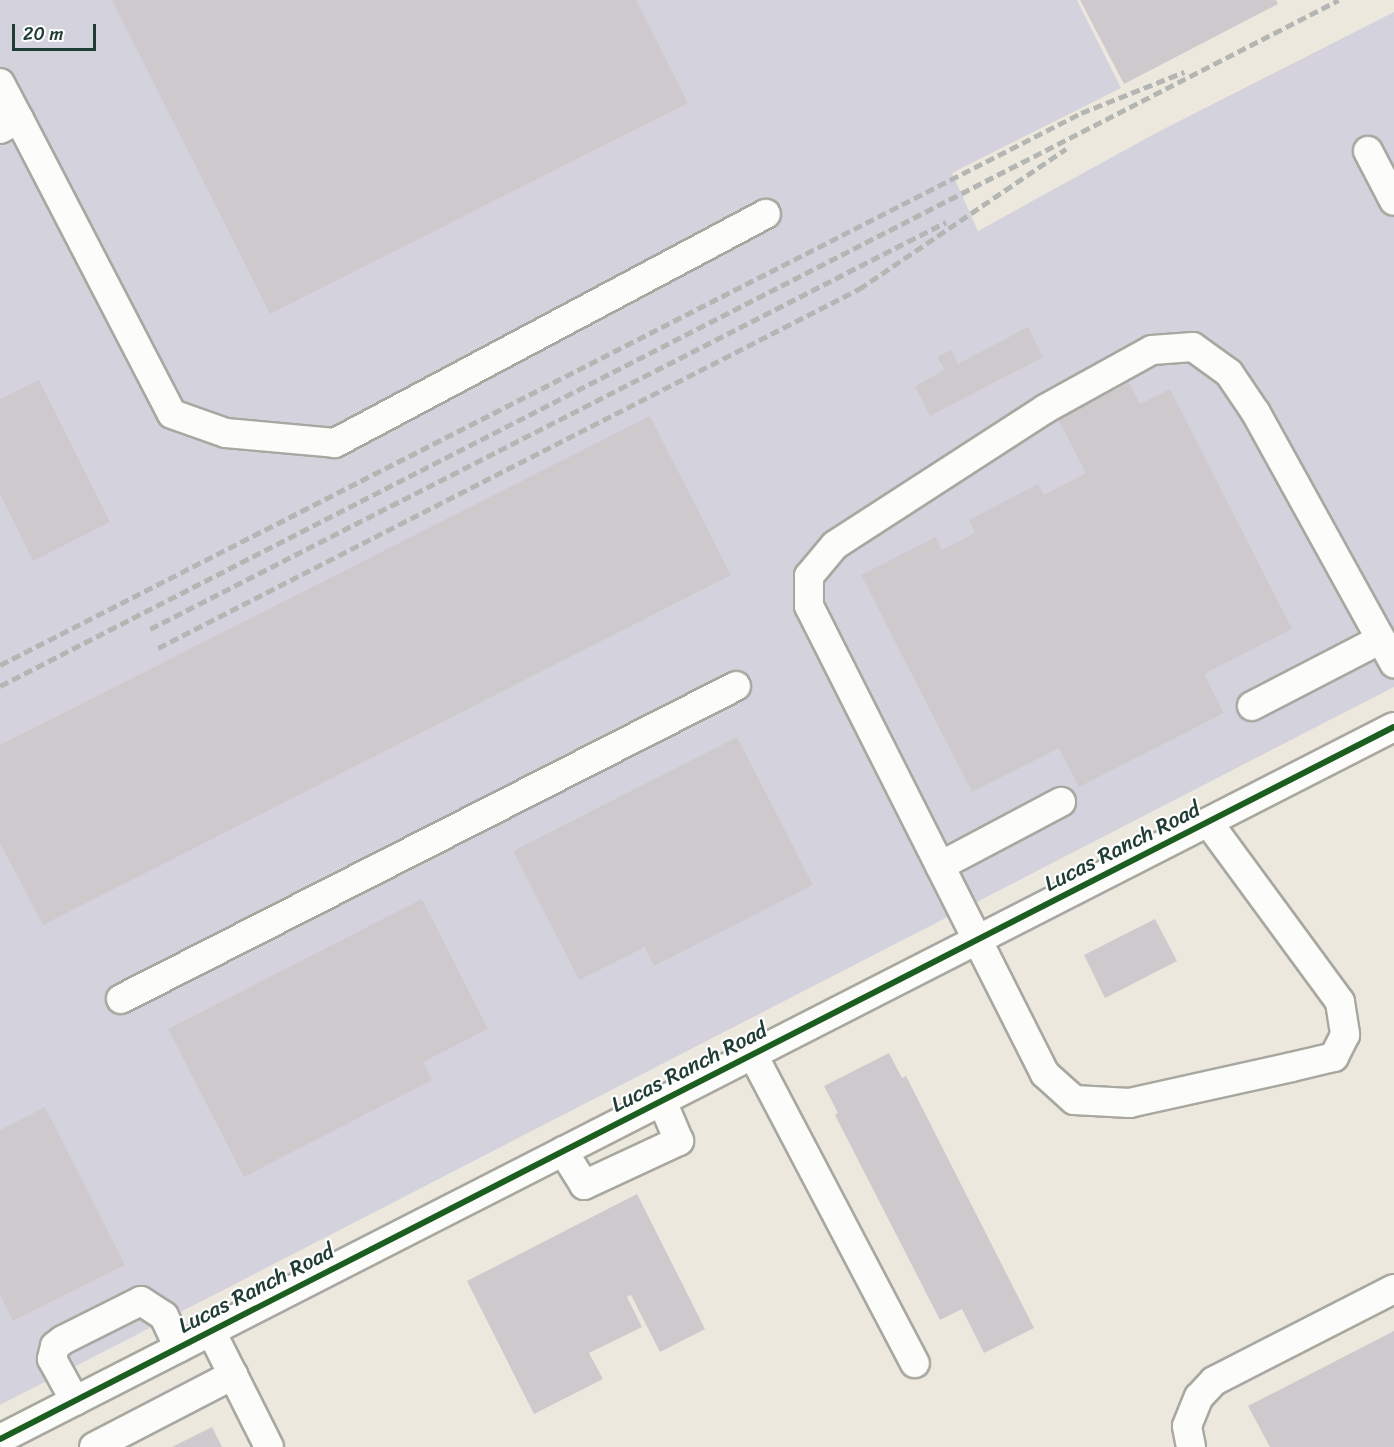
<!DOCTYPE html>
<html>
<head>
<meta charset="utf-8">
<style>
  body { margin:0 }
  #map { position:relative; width:1394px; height:1447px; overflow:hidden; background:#ede8dd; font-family:Sriracha,sans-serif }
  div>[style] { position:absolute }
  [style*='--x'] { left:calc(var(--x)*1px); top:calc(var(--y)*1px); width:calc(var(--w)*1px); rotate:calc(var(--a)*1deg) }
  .industrial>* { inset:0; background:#d4d3dd }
  .building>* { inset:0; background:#cec9cd }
  .roads { filter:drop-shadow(2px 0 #a8a8a1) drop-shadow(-2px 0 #a8a8a1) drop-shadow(0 2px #a8a8a1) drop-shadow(0 -2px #a8a8a1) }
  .minor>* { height:28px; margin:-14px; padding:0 14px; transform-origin:14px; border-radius:14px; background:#fcfcfa }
  .rail>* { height:4.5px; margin-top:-2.25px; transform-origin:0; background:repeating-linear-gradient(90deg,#b3b6b3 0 9px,transparent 0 13.5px) }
  .cycleway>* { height:6px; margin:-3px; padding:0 3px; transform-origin:3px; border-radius:3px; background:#1b5e20 }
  span { translate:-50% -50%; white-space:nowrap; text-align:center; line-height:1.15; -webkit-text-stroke:4.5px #fff; paint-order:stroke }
  .street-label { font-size:22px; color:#1f3d34 }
  .scale { position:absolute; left:12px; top:24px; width:84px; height:27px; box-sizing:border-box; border:3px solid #1f3d34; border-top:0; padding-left:8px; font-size:18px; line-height:21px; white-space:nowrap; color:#1f3d34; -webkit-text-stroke:4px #fff; paint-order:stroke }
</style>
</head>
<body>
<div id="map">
  <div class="industrial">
    <div style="clip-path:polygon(0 0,1077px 0,1121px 88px,952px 173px,978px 231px,1156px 133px,1394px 12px,1394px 687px,0 1405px)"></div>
  </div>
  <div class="building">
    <div style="clip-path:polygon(112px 0,636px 0,688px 103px,270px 314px)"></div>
    <div style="clip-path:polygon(1080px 0,1276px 0,1278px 4px,1124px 84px)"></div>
    <div style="clip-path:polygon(1028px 327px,1043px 357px,930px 416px,915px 386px,945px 370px,937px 357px,951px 350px,958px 364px)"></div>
    <div style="clip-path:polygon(39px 380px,110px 522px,33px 561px,0 494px,0 399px)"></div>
    <div style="clip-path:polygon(1129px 383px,1140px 404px,1170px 389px,1292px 629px,1204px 674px,1224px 713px,1079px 787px,1059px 748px,972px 792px,861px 575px,936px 537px,942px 550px,975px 533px,969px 520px,1038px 484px,1044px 495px,1086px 473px,1058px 419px)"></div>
    <div style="clip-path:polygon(650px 416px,731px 575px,43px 925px,0 843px,0 745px)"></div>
    <div style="clip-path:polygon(737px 737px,813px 885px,654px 966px,645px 947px,579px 980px,513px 851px)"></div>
    <div style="clip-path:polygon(422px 899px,488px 1029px,423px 1062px,432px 1080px,244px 1177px,168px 1029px)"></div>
    <div style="clip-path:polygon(1155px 919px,1177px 961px,1105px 998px,1084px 955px)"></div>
    <div style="clip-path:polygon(889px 1053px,902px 1078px,906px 1076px,1034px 1328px,984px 1353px,962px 1309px,940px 1320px,835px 1115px,838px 1113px,824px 1086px)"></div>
    <div style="clip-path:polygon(45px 1107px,125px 1265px,13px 1321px,0 1295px,0 1130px)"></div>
    <div style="clip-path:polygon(637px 1194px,705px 1329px,660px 1352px,631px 1295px,627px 1297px,642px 1327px,589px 1353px,603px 1379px,534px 1414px,467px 1281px)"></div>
    <div style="clip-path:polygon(1394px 1331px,1394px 1447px,1270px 1447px,1248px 1406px)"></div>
    <div style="clip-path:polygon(212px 1427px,222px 1447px,172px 1447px)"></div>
  </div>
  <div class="roads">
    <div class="minor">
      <div style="--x:0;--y:83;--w:41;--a:62.2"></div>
      <div style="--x:19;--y:119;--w:21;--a:152"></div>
      <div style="--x:19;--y:119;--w:332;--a:62.6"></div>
      <div style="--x:172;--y:414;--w:57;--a:19.4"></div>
      <div style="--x:226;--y:433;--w:109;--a:5.2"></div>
      <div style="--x:335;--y:443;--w:488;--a:-28"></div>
      <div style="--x:1368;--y:151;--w:56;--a:62.5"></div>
      <div style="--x:1252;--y:706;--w:145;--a:-27.4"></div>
      <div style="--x:1208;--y:822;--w:223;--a:53.7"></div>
      <div style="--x:1340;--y:1002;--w:33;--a:81"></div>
      <div style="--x:1345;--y:1035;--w:25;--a:117"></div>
      <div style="--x:1334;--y:1057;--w:43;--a:166.6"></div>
      <div style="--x:1292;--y:1067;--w:166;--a:167.5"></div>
      <div style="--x:1130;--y:1103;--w:56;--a:-176.9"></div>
      <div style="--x:1074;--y:1100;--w:39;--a:-138"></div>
      <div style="--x:1045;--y:1074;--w:524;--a:-116.76"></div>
      <div style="--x:809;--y:606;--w:30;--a:-90"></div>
      <div style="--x:809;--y:576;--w:40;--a:-50"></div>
      <div style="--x:835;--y:545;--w:250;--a:-32.9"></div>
      <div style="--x:1045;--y:409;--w:122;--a:-28.9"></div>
      <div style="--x:1152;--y:350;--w:41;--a:-4.2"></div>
      <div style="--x:1193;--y:347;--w:44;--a:35.8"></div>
      <div style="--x:1229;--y:373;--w:48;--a:56"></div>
      <div style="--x:1256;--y:413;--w:286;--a:61.1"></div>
      <div style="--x:940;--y:866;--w:137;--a:-27.9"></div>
      <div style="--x:121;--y:999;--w:690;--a:-26.97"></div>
      <div style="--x:753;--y:1055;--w:348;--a:62.3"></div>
      <div style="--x:563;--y:1151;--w:40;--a:58"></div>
      <div style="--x:584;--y:1185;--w:105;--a:-24.9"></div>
      <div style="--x:679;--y:1141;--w:43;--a:-113"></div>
      <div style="--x:233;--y:1375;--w:80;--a:63.4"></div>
      <div style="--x:75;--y:1401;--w:48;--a:-118.7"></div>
      <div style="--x:52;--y:1359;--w:13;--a:-77"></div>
      <div style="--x:55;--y:1346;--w:10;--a:-37"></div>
      <div style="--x:63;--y:1340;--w:87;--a:-26.6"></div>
      <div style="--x:141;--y:1301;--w:27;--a:33"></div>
      <div style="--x:164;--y:1316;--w:35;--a:65"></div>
      <div style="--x:0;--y:1439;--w:1565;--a:-27.06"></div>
      <div style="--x:94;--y:1447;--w:157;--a:-27.4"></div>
      <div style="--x:233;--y:1375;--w:49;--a:-116.6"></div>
      <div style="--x:1191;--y:1447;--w:21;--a:-101"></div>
      <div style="--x:1187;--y:1426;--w:31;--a:-68"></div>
      <div style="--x:1199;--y:1397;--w:22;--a:-47"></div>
      <div style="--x:1214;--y:1381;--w:202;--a:-27.1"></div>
    </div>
  </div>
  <div class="rail">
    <div style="--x:150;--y:629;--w:894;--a:-27.08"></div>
    <div style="--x:158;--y:648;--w:788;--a:-27.12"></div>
    <div style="--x:859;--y:289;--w:250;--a:-34.1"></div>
    <div style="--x:0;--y:665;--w:1214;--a:-27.05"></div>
    <div style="--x:1081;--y:113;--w:111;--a:-21.7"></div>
    <div style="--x:0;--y:686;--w:1504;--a:-27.13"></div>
  </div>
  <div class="cycleway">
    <div style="--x:0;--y:1439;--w:1565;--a:-27.06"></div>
  </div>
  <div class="street-label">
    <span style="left:1122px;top:846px;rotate:-27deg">Lucas Ranch Road</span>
    <span style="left:689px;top:1067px;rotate:-27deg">Lucas Ranch Road</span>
    <span style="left:256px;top:1288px;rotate:-27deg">Lucas Ranch Road</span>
  </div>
  <div class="scale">20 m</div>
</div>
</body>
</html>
